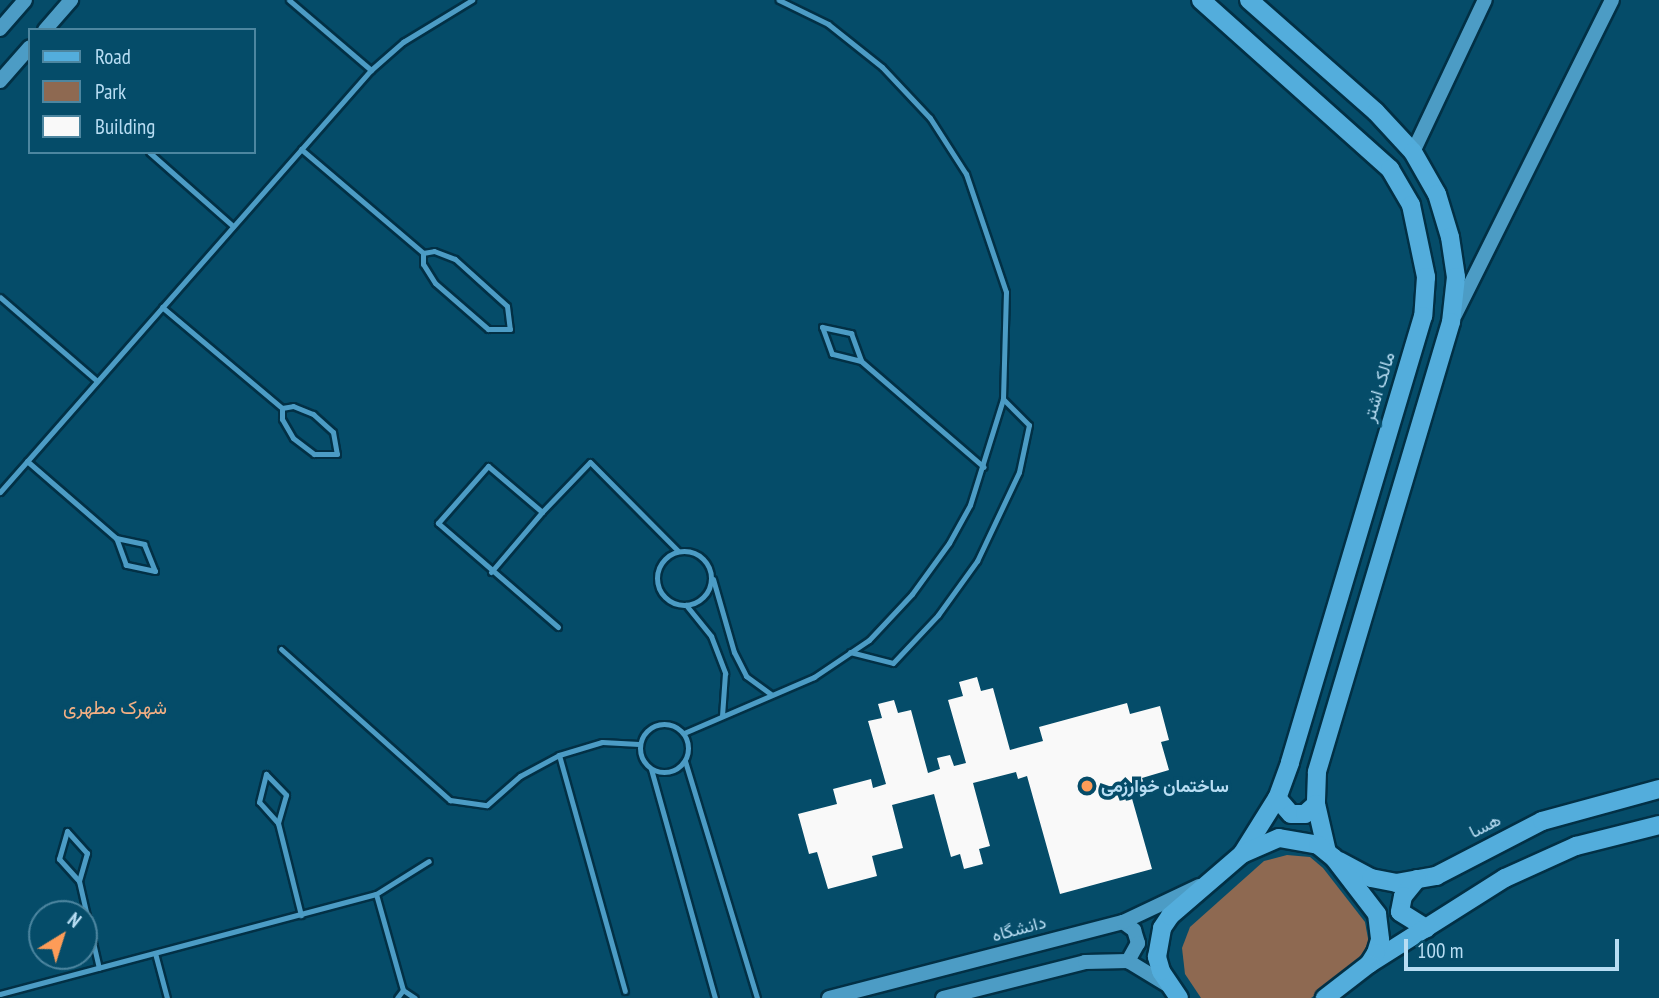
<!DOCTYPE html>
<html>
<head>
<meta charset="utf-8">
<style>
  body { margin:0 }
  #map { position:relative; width:1659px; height:998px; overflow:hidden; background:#054c69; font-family:"PT Sans Narrow",Vazirmatn,sans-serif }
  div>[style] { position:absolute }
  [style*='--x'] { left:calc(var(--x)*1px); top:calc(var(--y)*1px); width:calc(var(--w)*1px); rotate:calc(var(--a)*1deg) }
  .green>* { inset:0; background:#8e6951 }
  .building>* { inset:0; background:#f9f9f9 }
  .roads { filter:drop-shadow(2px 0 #023045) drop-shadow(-2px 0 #023045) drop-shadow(0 2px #023045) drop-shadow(0 -2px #023045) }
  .lane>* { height:5px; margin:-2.5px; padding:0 2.5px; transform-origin:2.5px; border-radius:2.5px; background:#4c9cc5 }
  .lane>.ring { margin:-2.5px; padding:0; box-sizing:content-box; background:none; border:5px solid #4c9cc5; border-radius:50% }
  .secondary>* { height:14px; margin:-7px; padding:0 7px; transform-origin:7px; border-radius:7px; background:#4c9cc5 }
  .primary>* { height:18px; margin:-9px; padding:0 9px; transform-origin:9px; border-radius:9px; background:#53addc }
  .dots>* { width:19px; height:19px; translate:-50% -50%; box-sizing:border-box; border:4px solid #054c69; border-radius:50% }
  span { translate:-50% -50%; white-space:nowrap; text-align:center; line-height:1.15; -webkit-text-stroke:7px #054c69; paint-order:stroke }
  .street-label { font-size:18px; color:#b8ddf3 }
  .poi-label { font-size:18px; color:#b8ddf3; font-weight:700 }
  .left { translate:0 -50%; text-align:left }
  .neighbourhood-label { font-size:19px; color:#f5b084 }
  .legend { position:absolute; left:28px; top:28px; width:228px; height:126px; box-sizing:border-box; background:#054c69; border:2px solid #4d86a0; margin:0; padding:9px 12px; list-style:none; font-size:21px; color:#b8ddf3 }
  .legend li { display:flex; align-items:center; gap:14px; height:35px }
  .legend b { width:35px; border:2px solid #4d86a0 }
  .north { position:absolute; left:28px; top:900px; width:70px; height:70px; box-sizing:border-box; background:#054c69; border:2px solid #4d86a0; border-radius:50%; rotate:38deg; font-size:19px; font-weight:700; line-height:28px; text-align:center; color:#b8ddf3 }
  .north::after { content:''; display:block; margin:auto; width:24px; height:32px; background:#fe9c58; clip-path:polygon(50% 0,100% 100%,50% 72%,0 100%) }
  .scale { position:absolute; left:1404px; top:939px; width:215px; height:32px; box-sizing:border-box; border:4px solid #b8ddf3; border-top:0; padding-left:9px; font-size:21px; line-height:24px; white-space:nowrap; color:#b8ddf3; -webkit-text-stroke:5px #054c69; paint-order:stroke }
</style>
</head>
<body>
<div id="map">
  <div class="green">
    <div style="clip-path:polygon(1287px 855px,1310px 857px,1323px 868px,1365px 922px,1369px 944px,1364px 960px,1311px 998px,1201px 998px,1185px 974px,1182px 948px,1190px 927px,1264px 861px)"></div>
  </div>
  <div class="building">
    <div style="clip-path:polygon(977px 677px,981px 691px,993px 688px,1010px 750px,1043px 741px,1039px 727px,1127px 703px,1130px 714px,1160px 706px,1169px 740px,1161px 742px,1169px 770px,1142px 778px,1146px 791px,1131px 795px,1152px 869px,1060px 894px,1027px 776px,1018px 779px,1016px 772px,973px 783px,990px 846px,979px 849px,983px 864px,964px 869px,960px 854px,951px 857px,934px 794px,892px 805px,903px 848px,872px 856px,877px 876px,828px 889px,817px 852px,809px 854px,798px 814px,837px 804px,833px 789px,871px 779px,873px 788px,886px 784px,868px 721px,882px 718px,878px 704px,894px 700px,898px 713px,911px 710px,928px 773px,940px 769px,937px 758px,950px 755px,954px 766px,966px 763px,948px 700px,963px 696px,959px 682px)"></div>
  </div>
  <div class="roads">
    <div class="lane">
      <div style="--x:289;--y:0;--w:108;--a:40.5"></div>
      <div style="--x:301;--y:149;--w:160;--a:40.4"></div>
      <div style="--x:149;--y:152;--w:112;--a:41.4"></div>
      <div style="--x:434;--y:251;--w:22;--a:21"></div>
      <div style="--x:455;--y:259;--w:70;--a:42.1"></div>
      <div style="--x:507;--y:306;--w:23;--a:83"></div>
      <div style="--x:510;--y:329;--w:22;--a:180"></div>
      <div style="--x:488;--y:329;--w:70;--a:-139"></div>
      <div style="--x:435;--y:283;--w:22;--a:-122"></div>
      <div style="--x:423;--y:264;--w:11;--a:-90"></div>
      <div style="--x:423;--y:253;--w:11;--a:-10"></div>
      <div style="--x:0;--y:297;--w:128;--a:40.9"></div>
      <div style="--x:162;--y:307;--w:157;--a:40.1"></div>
      <div style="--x:822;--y:327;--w:30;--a:12"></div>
      <div style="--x:851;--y:333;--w:30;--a:70"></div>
      <div style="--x:861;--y:361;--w:30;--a:-166"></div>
      <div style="--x:832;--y:354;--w:29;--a:-110"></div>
      <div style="--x:861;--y:361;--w:162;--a:40.8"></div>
      <div style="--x:293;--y:406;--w:22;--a:22"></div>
      <div style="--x:313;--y:414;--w:27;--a:42"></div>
      <div style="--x:333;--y:432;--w:22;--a:80"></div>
      <div style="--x:337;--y:454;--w:23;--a:180"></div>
      <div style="--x:314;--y:454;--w:26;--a:-143"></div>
      <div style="--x:293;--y:438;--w:22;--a:-120"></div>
      <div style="--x:282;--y:419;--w:11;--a:-90"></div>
      <div style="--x:282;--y:408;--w:11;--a:-10"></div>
      <div style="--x:27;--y:461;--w:118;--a:40.9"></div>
      <div style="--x:0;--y:492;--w:562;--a:-48.68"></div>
      <div style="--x:371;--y:70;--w:43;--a:-41.2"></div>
      <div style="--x:403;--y:42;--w:81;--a:-31.3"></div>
      <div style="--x:116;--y:538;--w:29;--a:12"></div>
      <div style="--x:144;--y:544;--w:29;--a:68"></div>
      <div style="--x:155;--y:571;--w:30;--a:-168"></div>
      <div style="--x:126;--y:565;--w:29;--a:-110"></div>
      <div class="ring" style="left:657px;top:551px;width:49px;height:49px"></div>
      <div style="--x:491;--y:572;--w:79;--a:-49.6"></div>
      <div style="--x:713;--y:579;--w:76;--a:74"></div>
      <div style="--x:734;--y:652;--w:27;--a:63"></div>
      <div style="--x:746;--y:676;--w:31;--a:36"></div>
      <div style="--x:686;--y:605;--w:40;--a:51"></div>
      <div style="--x:711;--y:636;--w:40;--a:69"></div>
      <div style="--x:725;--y:673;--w:43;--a:94"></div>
      <div style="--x:558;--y:627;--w:159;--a:-139.1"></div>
      <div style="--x:438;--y:523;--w:76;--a:-48.7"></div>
      <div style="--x:488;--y:466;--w:71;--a:40.4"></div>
      <div style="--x:542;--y:512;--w:69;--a:-46.2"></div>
      <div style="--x:590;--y:462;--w:125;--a:45.3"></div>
      <div style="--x:281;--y:649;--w:227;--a:41.8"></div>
      <div style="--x:450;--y:800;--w:37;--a:8"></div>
      <div style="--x:487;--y:805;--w:44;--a:-41.3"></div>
      <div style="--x:520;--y:776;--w:44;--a:-28.3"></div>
      <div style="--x:559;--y:755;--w:45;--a:-16.8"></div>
      <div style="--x:602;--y:742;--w:37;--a:3"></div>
      <div style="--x:850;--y:652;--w:44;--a:14.3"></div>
      <div style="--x:893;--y:663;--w:66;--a:-46.8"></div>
      <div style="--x:938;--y:615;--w:67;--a:-54.2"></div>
      <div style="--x:977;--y:561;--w:98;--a:-64.7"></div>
      <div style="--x:1019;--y:472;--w:48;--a:-78"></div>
      <div style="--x:1029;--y:425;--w:37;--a:-135"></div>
      <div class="ring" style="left:640px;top:724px;width:43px;height:43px"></div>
      <div style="--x:684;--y:733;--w:142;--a:-23.3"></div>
      <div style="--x:814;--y:677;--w:66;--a:-33.9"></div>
      <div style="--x:869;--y:640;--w:63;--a:-46.9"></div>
      <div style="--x:912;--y:594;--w:63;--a:-54"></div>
      <div style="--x:949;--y:543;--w:43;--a:-61.1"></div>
      <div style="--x:970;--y:505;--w:111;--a:-72.7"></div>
      <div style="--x:1003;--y:399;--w:107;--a:-88.4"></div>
      <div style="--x:1006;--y:292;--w:125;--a:-108.7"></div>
      <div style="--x:966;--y:174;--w:67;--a:-122.7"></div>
      <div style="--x:930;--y:118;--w:70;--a:-133.3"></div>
      <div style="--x:882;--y:67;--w:69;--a:-141.5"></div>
      <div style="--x:828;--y:24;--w:55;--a:-153.9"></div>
      <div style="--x:559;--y:755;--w:245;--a:74.4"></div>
      <div style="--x:685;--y:761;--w:248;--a:73.1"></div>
      <div style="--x:651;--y:769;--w:238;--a:74.4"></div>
      <div style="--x:266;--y:774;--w:29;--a:46"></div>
      <div style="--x:286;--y:795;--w:29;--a:106"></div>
      <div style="--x:278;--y:823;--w:28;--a:-132"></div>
      <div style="--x:259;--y:802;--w:29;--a:-76"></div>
      <div style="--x:278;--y:823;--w:95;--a:76"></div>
      <div style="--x:67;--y:831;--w:30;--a:48"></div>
      <div style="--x:87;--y:853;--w:29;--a:106"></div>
      <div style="--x:79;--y:881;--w:30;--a:-132"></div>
      <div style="--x:59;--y:859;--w:29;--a:-74"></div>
      <div style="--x:79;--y:881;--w:89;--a:77.1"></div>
      <div style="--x:376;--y:894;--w:100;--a:74.3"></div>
      <div style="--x:155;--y:953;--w:47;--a:75.1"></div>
      <div style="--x:0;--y:994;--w:389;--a:-14.9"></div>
      <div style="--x:376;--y:894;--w:62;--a:-31.9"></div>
      <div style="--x:397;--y:998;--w:10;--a:-53"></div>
      <div style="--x:403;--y:990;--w:14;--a:34"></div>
    </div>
    <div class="secondary">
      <div style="--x:0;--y:29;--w:38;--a:-49"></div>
      <div style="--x:45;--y:30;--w:40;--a:-49"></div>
      <div style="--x:0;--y:81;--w:45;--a:-48.6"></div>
      <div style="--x:1413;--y:152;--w:168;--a:-64.7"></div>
      <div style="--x:1455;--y:315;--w:352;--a:-63.5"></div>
      <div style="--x:1123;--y:922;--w:14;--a:36"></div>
      <div style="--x:1134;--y:930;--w:14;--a:73"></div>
      <div style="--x:1138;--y:943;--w:21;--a:119"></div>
      <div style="--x:829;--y:998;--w:304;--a:-14.5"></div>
      <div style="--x:1123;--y:922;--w:84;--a:-25.3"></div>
      <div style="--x:943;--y:998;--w:146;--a:-14.2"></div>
      <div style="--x:1085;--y:962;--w:43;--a:-1.3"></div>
      <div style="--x:1128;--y:961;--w:50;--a:31.2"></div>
    </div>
    <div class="primary">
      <div style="--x:1201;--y:0;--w:254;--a:41.8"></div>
      <div style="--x:1390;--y:169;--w:42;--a:59.7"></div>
      <div style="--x:1411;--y:205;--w:74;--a:78.2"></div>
      <div style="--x:1426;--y:277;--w:39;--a:94"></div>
      <div style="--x:1423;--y:316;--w:466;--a:106.6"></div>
      <div style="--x:1290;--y:763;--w:37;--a:110"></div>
      <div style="--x:1277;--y:798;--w:66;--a:122"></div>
      <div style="--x:1249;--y:0;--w:169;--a:41.4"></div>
      <div style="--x:1376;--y:112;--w:54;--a:47.2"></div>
      <div style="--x:1413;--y:152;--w:48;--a:60.3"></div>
      <div style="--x:1437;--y:194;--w:45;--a:73.2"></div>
      <div style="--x:1450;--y:237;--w:40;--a:81.5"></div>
      <div style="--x:1456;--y:277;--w:45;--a:96.3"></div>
      <div style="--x:1451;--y:322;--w:470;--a:106.6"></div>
      <div style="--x:1317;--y:772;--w:32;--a:92"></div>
      <div style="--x:1316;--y:804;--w:49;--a:77.1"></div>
      <div style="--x:1277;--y:798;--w:21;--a:49"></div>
      <div style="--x:1291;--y:814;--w:14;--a:0"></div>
      <div style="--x:1305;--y:814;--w:15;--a:-42"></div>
      <div style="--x:1339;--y:861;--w:36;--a:28"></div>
      <div style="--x:1371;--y:878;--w:25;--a:11"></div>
      <div style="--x:1396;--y:883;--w:41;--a:-9.9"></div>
      <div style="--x:1436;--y:876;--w:119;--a:-27.4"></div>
      <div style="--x:1542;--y:821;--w:121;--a:-15.3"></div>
      <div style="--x:1417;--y:879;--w:22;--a:129"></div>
      <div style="--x:1403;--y:896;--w:16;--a:101"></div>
      <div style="--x:1400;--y:912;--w:31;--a:32"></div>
      <div style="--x:1369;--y:964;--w:161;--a:-32.3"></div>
      <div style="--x:1505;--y:878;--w:78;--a:-24.3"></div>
      <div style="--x:1576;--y:846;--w:86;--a:-14.2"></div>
      <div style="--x:1179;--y:998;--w:32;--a:-124"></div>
      <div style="--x:1161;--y:971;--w:15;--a:-106"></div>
      <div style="--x:1157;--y:957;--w:29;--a:-80"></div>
      <div style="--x:1162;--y:928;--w:14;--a:-56"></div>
      <div style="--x:1170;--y:916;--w:95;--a:-40.7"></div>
      <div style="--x:1242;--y:854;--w:40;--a:-23.4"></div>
      <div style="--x:1279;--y:838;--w:40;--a:10"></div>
      <div style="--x:1318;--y:845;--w:21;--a:39"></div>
      <div style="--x:1334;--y:858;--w:71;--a:52.5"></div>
      <div style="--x:1377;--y:914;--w:26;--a:83"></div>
      <div style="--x:1380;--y:940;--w:14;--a:107"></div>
      <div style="--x:1376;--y:953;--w:13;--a:122"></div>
      <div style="--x:1369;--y:964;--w:56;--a:142.3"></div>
    </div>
  </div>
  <div class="dots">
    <div style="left:1087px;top:786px;background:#fe9c58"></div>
  </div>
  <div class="street-label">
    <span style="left:1379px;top:387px;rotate:-73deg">مالک اشتر</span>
    <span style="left:1485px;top:826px;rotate:-27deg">هسا</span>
    <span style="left:1019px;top:929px;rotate:-15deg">دانشگاه</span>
  </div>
  <div class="poi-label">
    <span class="left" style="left:1101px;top:786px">ساختمان خوارزمی</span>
  </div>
  <div class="neighbourhood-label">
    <span style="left:115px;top:708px">شهرک مطهری</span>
  </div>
  <ul class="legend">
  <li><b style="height:9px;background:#53addc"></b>Road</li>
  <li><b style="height:19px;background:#8e6951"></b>Park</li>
  <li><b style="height:19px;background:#f9f9f9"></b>Building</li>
  </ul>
  <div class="north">N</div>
  <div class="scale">100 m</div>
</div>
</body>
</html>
